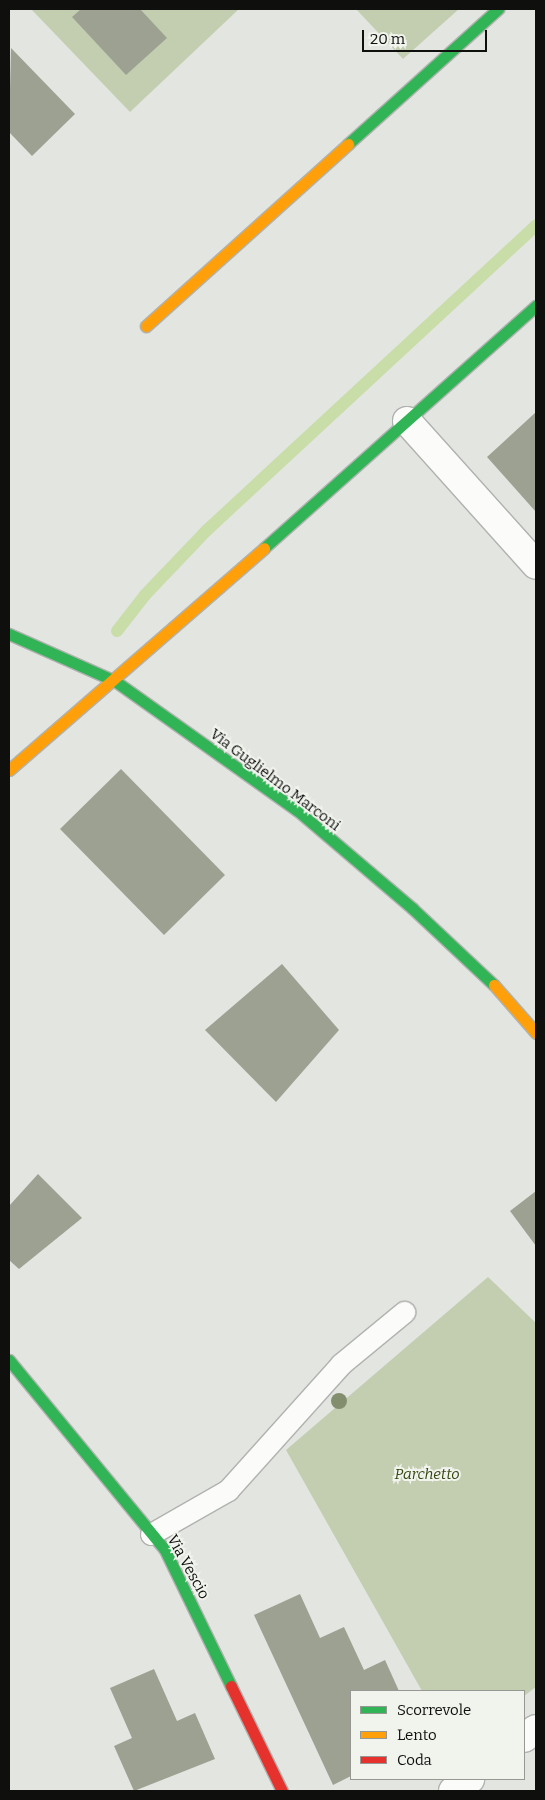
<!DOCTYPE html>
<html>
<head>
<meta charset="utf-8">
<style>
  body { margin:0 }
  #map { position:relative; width:545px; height:1800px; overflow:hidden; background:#e3e5e1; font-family:Bitter,serif }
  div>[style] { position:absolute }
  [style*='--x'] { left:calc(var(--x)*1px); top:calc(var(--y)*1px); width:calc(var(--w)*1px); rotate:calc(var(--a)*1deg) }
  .green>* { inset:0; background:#c3ceb1 }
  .stream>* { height:12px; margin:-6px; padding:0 6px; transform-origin:6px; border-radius:6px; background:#c9dda8 }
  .building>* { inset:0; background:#9ca191 }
  .roads { filter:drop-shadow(1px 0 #b0b2af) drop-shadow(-1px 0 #b0b2af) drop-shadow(0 1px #b0b2af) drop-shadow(0 -1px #b0b2af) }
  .lane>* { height:21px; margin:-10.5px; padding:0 10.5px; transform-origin:10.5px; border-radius:10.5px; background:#fbfbfa }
  .street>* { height:28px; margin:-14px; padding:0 14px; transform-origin:14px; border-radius:14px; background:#fbfbfa }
  .fast>* { height:11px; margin:-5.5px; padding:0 5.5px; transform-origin:5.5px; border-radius:5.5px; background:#30b455 }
  .slow>* { height:11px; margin:-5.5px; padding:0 5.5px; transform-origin:5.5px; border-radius:5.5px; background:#ff9f0a }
  .jam>* { height:11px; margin:-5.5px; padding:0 5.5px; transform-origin:5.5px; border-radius:5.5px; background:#e5322d }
  .trees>* { width:16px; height:16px; margin:-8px; border-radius:50%; background:#838e6f }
  span { translate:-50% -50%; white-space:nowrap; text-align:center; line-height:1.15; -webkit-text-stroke:4px #f1f3ed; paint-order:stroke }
  .street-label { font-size:15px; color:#0f100e }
  .park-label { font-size:15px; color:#354611; font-style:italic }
  .frame { position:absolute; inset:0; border:10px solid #0f100e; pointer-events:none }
  .legend { position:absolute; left:350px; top:1690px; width:175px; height:90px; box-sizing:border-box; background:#f1f3ed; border:1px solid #979894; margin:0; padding:6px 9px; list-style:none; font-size:15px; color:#0f100e }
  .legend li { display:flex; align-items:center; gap:10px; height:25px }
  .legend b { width:25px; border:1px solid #979894 }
  .scale { position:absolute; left:362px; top:30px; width:125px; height:22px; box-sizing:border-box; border:2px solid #0f100e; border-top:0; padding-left:6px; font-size:15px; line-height:18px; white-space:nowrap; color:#0f100e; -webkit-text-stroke:4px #f1f3ed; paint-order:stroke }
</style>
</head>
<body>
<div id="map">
  <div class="green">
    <div style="clip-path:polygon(31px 9px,239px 9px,130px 112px)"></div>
    <div style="clip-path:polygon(356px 9px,459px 9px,403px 59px)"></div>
    <div style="clip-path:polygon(488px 1277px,536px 1323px,536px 1687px,524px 1696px,524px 1691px,422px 1691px,286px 1450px)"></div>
  </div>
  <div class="stream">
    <div style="--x:117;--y:631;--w:46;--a:-52.1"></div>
    <div style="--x:145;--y:595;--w:88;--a:-46.4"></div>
    <div style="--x:206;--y:531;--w:450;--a:-42.8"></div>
  </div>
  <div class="building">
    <div style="clip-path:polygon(81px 9px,140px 9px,167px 38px,126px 75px,72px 17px)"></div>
    <div style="clip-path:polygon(11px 48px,75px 114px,32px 156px,9px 132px)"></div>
    <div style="clip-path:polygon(536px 412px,536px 512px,487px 457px)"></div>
    <div style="clip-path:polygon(121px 769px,225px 875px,164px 935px,60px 829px)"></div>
    <div style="clip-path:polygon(282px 964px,339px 1030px,276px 1102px,205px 1030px)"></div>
    <div style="clip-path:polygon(38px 1174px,82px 1218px,19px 1269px,9px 1260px,9px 1206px)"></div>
    <div style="clip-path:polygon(536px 1191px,536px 1246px,510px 1211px)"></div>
    <div style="clip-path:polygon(300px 1594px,320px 1638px,344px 1627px,364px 1670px,385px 1660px,399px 1691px,351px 1691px,351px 1776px,333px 1785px,254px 1615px)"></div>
    <div style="clip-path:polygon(154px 1669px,177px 1721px,195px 1713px,215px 1759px,134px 1791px,114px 1746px,132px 1738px,110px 1688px)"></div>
  </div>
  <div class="roads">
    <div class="lane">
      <div style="--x:151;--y:1534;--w:89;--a:-29.7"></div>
      <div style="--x:228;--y:1490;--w:169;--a:-48.1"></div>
      <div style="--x:341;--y:1364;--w:82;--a:-39.5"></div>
    </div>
    <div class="street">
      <div style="--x:407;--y:421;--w:193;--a:48.1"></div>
      <div style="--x:524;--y:1738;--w:15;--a:-37"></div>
      <div style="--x:453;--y:1791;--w:21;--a:-35"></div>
    </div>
    <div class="fast">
      <div style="--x:348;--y:144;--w:202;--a:-42"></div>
      <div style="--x:264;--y:548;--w:364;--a:-41.7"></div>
      <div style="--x:9;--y:634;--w:116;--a:23.9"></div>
      <div style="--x:115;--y:681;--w:224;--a:35.4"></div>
      <div style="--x:298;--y:811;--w:150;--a:40.4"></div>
      <div style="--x:412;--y:908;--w:112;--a:43.2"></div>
      <div style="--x:9;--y:1360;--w:246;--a:50.6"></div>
      <div style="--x:165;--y:1550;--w:151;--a:64.1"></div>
    </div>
    <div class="slow">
      <div style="--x:146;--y:326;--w:272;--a:-42"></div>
      <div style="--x:9;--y:770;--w:338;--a:-41"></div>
      <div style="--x:494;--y:985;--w:64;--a:48.8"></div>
    </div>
    <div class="jam">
      <div style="--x:231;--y:1686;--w:117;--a:64.1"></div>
    </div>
  </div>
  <div class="trees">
    <div style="left:339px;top:1401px"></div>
  </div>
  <div class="street-label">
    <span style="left:275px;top:780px;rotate:37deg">Via Guglielmo Marconi</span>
    <span style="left:188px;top:1567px;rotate:61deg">Via Vescio</span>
  </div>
  <div class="park-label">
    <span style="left:427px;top:1475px">Parchetto</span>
  </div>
  <div class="frame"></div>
  <ul class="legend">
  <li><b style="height:6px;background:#30b455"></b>Scorrevole</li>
  <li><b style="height:6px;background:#ff9f0a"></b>Lento</li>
  <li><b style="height:6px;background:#e5322d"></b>Coda</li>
  </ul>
  <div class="scale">20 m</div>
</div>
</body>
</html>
